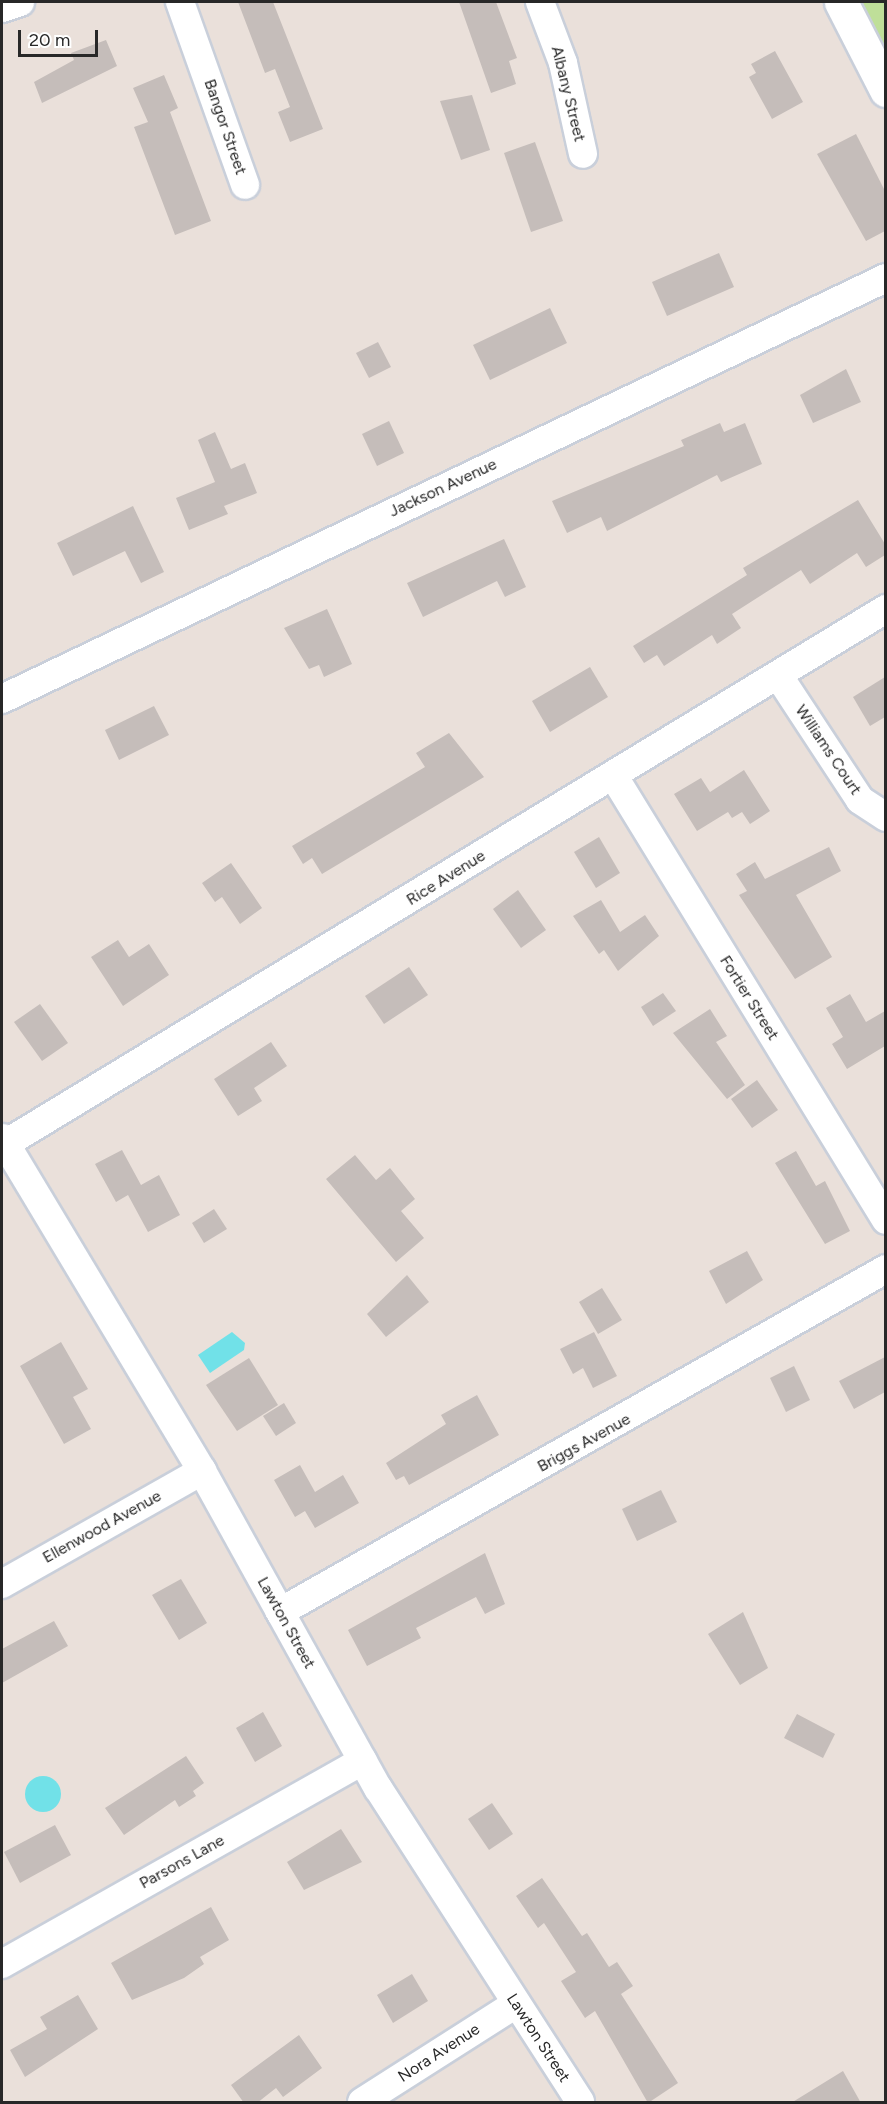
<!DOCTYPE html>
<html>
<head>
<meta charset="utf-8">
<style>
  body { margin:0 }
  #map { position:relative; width:887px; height:2104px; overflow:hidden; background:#eae0da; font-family:Figtree,sans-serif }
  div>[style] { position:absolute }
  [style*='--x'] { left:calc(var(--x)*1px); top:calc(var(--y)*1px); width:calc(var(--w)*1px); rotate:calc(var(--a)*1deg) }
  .green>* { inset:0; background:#bfdf99 }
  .water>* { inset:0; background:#71e1e8 }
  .round { border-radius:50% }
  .building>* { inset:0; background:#c5bdba }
  .roads { filter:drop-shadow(2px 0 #c9cfda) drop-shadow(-2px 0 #c9cfda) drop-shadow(0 2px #c9cfda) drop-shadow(0 -2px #c9cfda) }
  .street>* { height:28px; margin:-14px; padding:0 14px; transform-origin:14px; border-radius:14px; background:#fff }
  .secondary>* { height:33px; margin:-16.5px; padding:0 16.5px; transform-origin:16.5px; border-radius:16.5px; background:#fff }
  span { translate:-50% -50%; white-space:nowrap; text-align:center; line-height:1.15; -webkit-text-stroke:6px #fff; paint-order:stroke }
  .street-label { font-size:16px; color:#282828 }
  .frame { position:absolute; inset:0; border:3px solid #282828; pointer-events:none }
  .scale { position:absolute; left:18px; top:30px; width:80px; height:27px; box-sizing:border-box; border:3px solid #282828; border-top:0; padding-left:8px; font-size:18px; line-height:21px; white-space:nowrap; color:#282828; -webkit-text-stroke:4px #fff; paint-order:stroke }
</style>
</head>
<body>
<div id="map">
  <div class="green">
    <div style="clip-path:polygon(831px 2px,885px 2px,885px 93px)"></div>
  </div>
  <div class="water">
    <div style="clip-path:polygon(232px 1332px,245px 1343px,244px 1350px,210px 1373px,198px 1355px)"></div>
    <div class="round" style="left:25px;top:1776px;width:36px;height:36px"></div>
  </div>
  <div class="building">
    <div style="clip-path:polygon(238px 2px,273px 2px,323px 129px,290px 142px,278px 112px,290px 107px,275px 69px,265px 73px)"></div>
    <div style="clip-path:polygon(459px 2px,496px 2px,517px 58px,509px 61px,516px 84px,491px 93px)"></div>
    <div style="clip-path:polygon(106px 40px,117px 66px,42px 103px,34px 82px,74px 60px,71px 53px)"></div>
    <div style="clip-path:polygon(775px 51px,803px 102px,772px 119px,749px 77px,756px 73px,751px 64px)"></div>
    <div style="clip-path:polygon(164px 75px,178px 108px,170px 112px,211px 221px,175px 235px,134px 127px,148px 122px,133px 88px)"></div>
    <div style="clip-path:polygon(472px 95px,490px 150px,461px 160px,440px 101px)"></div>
    <div style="clip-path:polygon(856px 134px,885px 191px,885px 231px,866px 241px,817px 154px)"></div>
    <div style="clip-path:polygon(535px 142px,563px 221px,531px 232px,504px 153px)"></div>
    <div style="clip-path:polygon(719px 253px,734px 287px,667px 316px,652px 282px)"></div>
    <div style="clip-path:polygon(550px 308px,567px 343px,490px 380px,473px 345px)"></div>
    <div style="clip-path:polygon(378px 342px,391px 367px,369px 378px,356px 353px)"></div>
    <div style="clip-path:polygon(846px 369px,861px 402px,813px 423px,800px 395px)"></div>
    <div style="clip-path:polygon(389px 421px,404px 453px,377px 466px,362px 434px)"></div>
    <div style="clip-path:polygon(720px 423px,724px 432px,745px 423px,762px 464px,721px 482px,717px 475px,607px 531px,601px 517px,567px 533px,552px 501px,684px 446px,681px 440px)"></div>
    <div style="clip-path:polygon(215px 432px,231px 469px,245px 463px,257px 493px,224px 506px,228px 514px,189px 530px,176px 498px,215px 482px,198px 440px)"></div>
    <div style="clip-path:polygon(858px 500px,885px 544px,885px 555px,866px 567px,857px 553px,810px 584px,801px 570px,732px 614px,741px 628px,717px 644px,712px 635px,664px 666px,657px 655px,644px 663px,633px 646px,747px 575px,743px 568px)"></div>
    <div style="clip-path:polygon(133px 506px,164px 572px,141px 583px,125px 551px,73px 576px,57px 543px)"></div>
    <div style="clip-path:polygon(504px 539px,526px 587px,505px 597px,497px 581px,423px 617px,407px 583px)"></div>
    <div style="clip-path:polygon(327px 609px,352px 664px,324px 677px,319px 665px,309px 669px,284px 628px)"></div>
    <div style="clip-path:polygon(590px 667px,608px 697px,550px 732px,532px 701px)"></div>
    <div style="clip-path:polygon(885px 677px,885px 717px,870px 726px,853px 697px)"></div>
    <div style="clip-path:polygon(154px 706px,169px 735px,119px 760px,105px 730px)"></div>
    <div style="clip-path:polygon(449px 733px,484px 777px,322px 874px,312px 858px,303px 864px,292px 846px,425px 767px,416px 753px)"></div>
    <div style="clip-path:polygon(744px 770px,770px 811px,750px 824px,742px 812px,732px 818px,728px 812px,697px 831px,674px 794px,701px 778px,710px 792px)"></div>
    <div style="clip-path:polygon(599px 837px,620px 873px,596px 888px,574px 852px)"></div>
    <div style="clip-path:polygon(829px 847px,841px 871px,796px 895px,832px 957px,795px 979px,739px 895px,747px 891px,736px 874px,755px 862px,765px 879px)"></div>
    <div style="clip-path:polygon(231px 863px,262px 908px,240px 924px,222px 897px,215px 902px,202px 883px)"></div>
    <div style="clip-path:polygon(518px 890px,546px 930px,521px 948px,493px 909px)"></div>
    <div style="clip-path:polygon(601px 900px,620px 932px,645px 915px,659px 936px,618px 971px,604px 950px,599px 954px,573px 916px)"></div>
    <div style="clip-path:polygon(118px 940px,129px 957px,149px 944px,169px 975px,123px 1006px,91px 957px)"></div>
    <div style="clip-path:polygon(409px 967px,428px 995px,384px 1024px,365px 996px)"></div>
    <div style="clip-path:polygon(663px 993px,676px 1011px,653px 1026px,641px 1007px)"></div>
    <div style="clip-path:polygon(850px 994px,866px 1022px,885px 1011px,885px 1046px,847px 1069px,832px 1044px,843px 1037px,826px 1008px)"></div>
    <div style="clip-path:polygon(40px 1004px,68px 1043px,42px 1061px,14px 1022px)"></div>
    <div style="clip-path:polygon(710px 1009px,727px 1036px,716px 1042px,745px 1085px,727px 1099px,673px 1033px)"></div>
    <div style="clip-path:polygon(271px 1042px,287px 1066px,254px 1088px,262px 1101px,238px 1116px,214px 1079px)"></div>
    <div style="clip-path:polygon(757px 1080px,778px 1110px,752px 1128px,731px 1099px)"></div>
    <div style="clip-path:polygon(122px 1150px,141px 1185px,159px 1175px,180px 1215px,148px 1232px,128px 1195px,116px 1202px,95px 1164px)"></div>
    <div style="clip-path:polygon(796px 1151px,816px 1186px,825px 1181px,850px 1231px,825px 1244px,775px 1163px)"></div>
    <div style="clip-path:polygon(355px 1155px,376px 1180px,390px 1168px,415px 1199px,401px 1211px,424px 1238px,396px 1262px,326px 1179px)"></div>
    <div style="clip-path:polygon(214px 1209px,227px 1229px,204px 1243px,192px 1223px)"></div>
    <div style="clip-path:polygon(747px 1251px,763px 1280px,726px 1304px,709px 1271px)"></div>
    <div style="clip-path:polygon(407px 1275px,429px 1302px,386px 1337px,367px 1314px)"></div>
    <div style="clip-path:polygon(602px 1288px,622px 1320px,598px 1334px,579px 1302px)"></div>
    <div style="clip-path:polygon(594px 1332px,617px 1376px,593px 1388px,583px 1368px,573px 1374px,560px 1349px)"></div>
    <div style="clip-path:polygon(61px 1342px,88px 1389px,73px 1397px,91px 1429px,64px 1444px,20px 1366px)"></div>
    <div style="clip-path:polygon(885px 1357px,885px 1392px,854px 1409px,839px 1381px)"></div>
    <div style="clip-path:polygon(249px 1358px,278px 1405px,237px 1431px,206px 1385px)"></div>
    <div style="clip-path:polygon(794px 1366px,810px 1400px,786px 1412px,770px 1378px)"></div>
    <div style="clip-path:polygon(477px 1395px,499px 1435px,409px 1485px,404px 1476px,396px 1480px,386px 1463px,446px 1424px,441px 1415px)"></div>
    <div style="clip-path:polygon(284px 1403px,296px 1423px,276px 1436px,263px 1416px)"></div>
    <div style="clip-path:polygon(300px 1465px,315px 1492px,343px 1475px,359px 1503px,315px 1528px,305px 1511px,295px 1517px,274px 1480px)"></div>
    <div style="clip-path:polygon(661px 1490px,677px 1522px,637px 1541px,622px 1509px)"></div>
    <div style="clip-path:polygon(485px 1553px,505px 1604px,485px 1614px,476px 1597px,416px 1628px,421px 1638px,367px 1666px,348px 1630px)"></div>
    <div style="clip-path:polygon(181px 1579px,207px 1623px,179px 1640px,152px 1595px)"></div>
    <div style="clip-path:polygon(743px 1612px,768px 1668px,740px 1685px,708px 1634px)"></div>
    <div style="clip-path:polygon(54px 1621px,68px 1646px,2px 1683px,2px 1649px)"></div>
    <div style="clip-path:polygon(263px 1712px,282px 1746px,255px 1762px,236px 1728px)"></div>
    <div style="clip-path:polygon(797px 1714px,835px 1734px,823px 1758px,784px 1738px)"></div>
    <div style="clip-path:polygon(186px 1756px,204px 1783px,193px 1791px,196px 1796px,179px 1807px,175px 1800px,124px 1835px,105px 1808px)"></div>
    <div style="clip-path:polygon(492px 1803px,513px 1834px,489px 1850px,468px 1819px)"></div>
    <div style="clip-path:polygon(55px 1825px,71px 1855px,20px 1883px,4px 1852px)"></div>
    <div style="clip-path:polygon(341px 1829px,362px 1862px,304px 1890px,287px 1862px)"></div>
    <div style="clip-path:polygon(542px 1878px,582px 1936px,587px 1933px,609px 1967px,617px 1962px,633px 1986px,621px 1994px,678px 2083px,648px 2103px,595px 2011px,585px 2018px,561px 1981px,576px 1972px,544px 1923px,538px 1928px,516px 1896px)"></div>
    <div style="clip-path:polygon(211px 1907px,229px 1940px,200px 1957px,204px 1964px,184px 1978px,132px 2000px,111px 1963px)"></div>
    <div style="clip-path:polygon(412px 1974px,428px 2001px,393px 2023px,377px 1995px)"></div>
    <div style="clip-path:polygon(78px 1995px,98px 2029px,25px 2077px,10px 2050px,47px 2029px,40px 2017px)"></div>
    <div style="clip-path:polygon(299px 2035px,322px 2068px,283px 2097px,276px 2088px,257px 2103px,244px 2103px,231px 2085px)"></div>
    <div style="clip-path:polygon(843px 2071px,861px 2103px,791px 2103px)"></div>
  </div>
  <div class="roads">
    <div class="street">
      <div style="--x:180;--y:2;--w:194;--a:70.4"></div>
      <div style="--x:540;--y:2;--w:65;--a:69.3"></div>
      <div style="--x:563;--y:63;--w:93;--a:77.6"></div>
      <div style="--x:2;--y:8;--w:19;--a:-18"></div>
      <div style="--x:778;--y:675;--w:149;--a:56.7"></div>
      <div style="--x:860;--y:800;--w:31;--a:33"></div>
      <div style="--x:2;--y:699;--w:979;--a:-25.47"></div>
      <div style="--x:613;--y:775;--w:522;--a:58.47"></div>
      <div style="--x:2;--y:1138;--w:388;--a:59"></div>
      <div style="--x:202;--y:1471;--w:363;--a:61"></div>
      <div style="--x:378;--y:1788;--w:373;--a:57.2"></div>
      <div style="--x:5;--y:1144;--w:1031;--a:-31.27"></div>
      <div style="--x:2;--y:1584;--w:230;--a:-29.5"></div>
      <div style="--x:280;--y:1612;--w:696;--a:-29.51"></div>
      <div style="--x:2;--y:1964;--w:414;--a:-29.4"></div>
      <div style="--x:362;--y:2102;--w:183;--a:-32.5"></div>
    </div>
    <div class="secondary">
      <div style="--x:841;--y:2;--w:99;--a:62.9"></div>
    </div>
  </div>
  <div class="street-label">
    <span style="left:568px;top:94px;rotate:76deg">Albany Street</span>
    <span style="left:225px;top:127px;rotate:71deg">Bangor Street</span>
    <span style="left:443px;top:488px;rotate:-25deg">Jackson Avenue</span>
    <span style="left:828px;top:750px;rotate:56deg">Williams Court</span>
    <span style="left:446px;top:878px;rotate:-32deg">Rice Avenue</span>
    <span style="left:749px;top:998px;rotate:58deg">Fortier Street</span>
    <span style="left:584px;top:1443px;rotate:-29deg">Briggs Avenue</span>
    <span style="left:102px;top:1527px;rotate:-29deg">Ellenwood Avenue</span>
    <span style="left:286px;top:1623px;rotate:61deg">Lawton Street</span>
    <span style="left:182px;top:1862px;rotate:-29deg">Parsons Lane</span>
    <span style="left:538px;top:2038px;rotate:57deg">Lawton Street</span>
    <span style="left:439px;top:2053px;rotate:-33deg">Nora Avenue</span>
  </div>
  <div class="frame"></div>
  <div class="scale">20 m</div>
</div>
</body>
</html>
